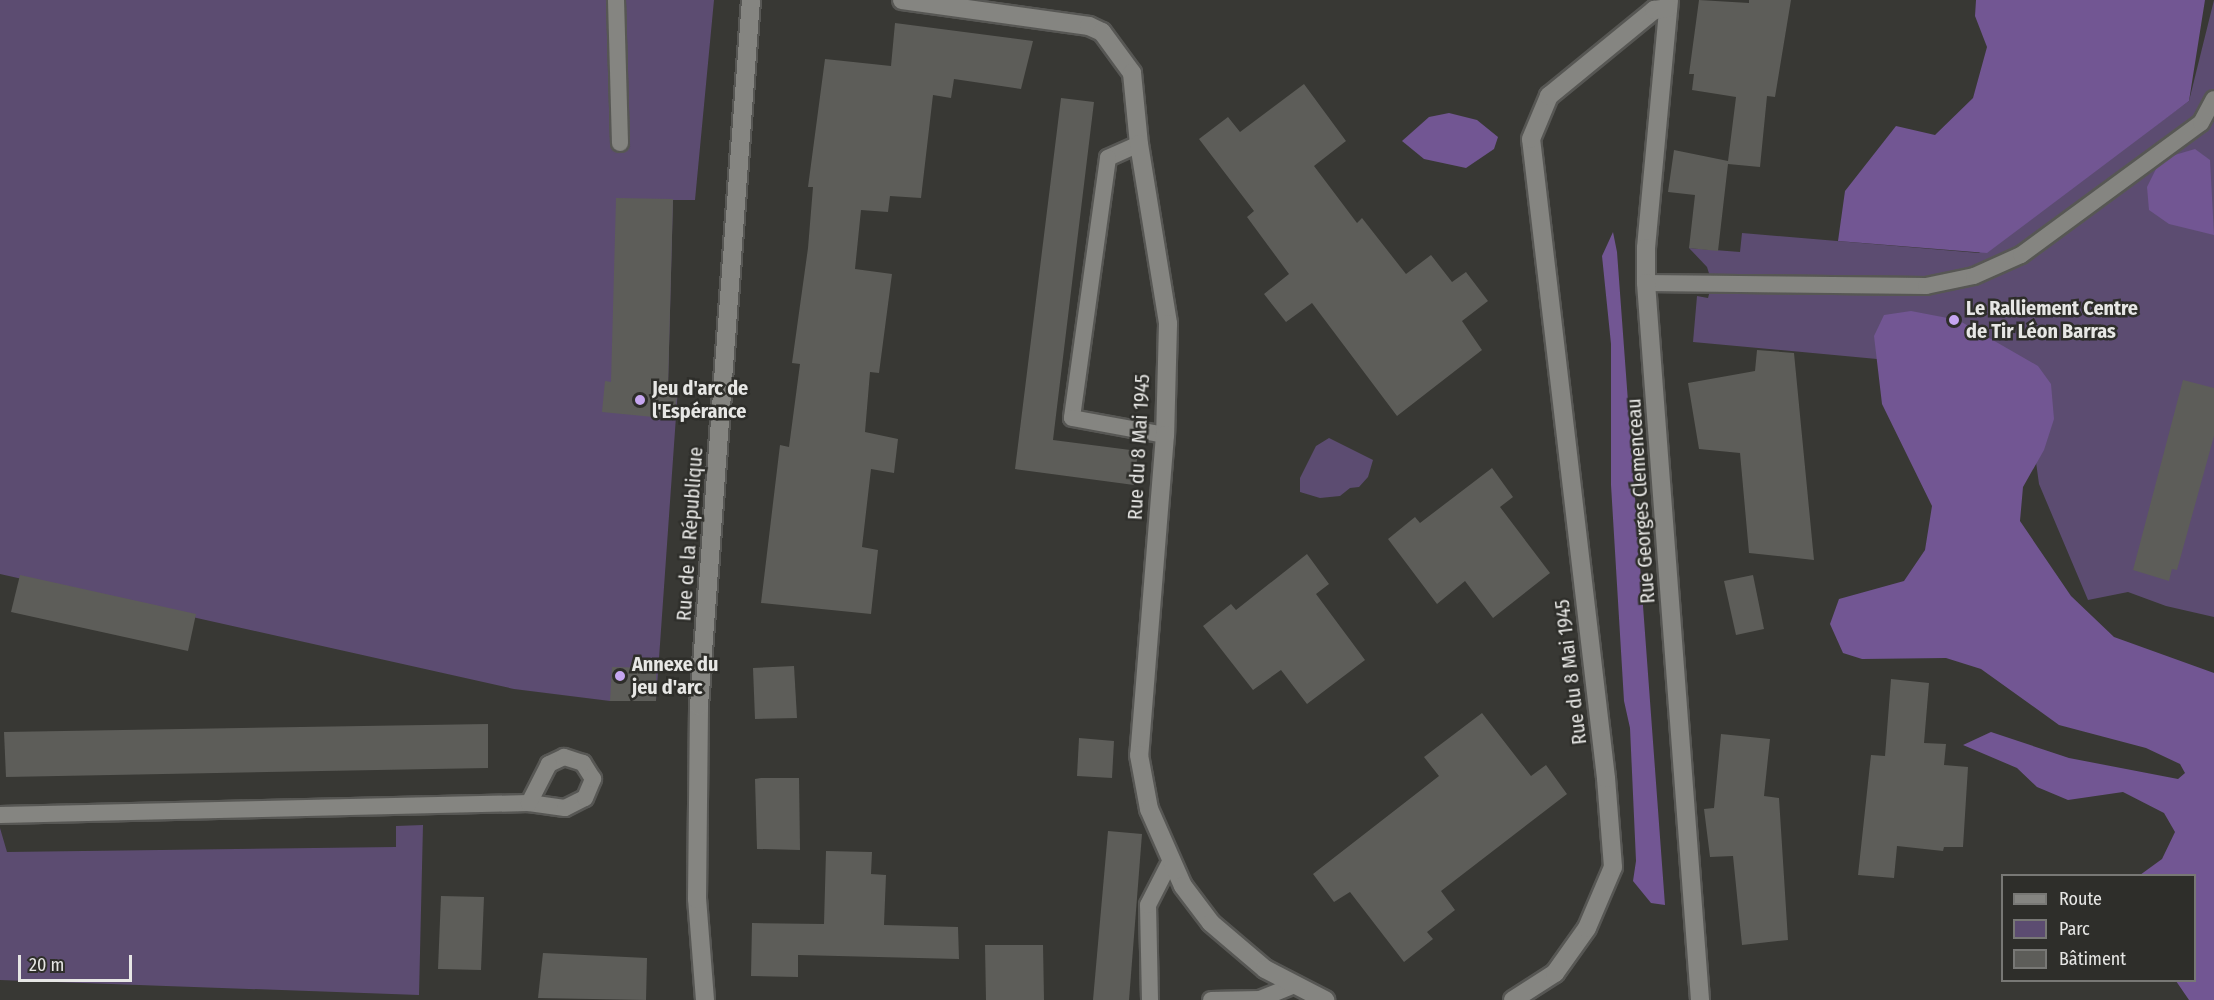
<!DOCTYPE html>
<html>
<head>
<meta charset="utf-8">
<style>
  body { margin:0 }
  #map { position:relative; width:2214px; height:1000px; overflow:hidden; background:#383834; font-family:"Fira Sans Condensed",sans-serif }
  div>[style] { position:absolute }
  [style*='--x'] { left:calc(var(--x)*1px); top:calc(var(--y)*1px); width:calc(var(--w)*1px); rotate:calc(var(--a)*1deg) }
  .green>* { inset:0; background:#5c4c71 }
  .forest>* { inset:0; background:#725693 }
  .building>* { inset:0; background:#5d5d59 }
  .roads { filter:drop-shadow(2px 0 #575754) drop-shadow(-2px 0 #575754) drop-shadow(0 2px #575754) drop-shadow(0 -2px #575754) }
  .lane>* { height:16px; margin:-8px; padding:0 8px; transform-origin:8px; border-radius:8px; background:#858581 }
  .street>* { height:18px; margin:-9px; padding:0 9px; transform-origin:9px; border-radius:9px; background:#858581 }
  .secondary>* { height:18px; margin:-9px; padding:0 9px; transform-origin:9px; border-radius:9px; background:#858581 }
  .dots>* { width:16px; height:16px; translate:-50% -50%; box-sizing:border-box; border:3px solid #2e2e2a; border-radius:50% }
  span { translate:-50% -50%; white-space:nowrap; text-align:center; line-height:1.15; -webkit-text-stroke:5px #2e2e2a; paint-order:stroke }
  .poi-label { font-size:20px; color:#e7e7e5; font-weight:700 }
  .left { translate:0 -50%; text-align:left }
  .street-label { font-size:20px; color:#e7e7e5 }
  .legend { position:absolute; left:2001px; top:874px; width:195px; height:108px; box-sizing:border-box; background:#2e2e2a; border:2px solid #787875; margin:0; padding:8px 10px; list-style:none; font-size:18px; color:#e7e7e5 }
  .legend li { display:flex; align-items:center; gap:12px; height:30px }
  .legend b { width:30px; border:2px solid #787875 }
  .scale { position:absolute; left:18px; top:955px; width:114px; height:27px; box-sizing:border-box; border:3px solid #e7e7e5; border-top:0; padding-left:8px; font-size:18px; line-height:21px; white-space:nowrap; color:#e7e7e5; -webkit-text-stroke:4px #2e2e2a; paint-order:stroke }
</style>
</head>
<body>
<div id="map">
  <div class="green">
    <div style="clip-path:polygon(0 0,714px 0,695px 200px,673px 200px,668px 386px,678px 388px,656px 701px,610px 701px,514px 689px,0 574px)"></div>
    <div style="clip-path:polygon(2214px 0,2214px 617px,2166px 606px,2128px 592px,2088px 600px,2039px 484px,2022px 360px,1909px 362px,1693px 342px,1697px 296px,1708px 298px,1712px 283px,1707px 267px,1689px 248px,1740px 252px,1742px 233px,1979px 253px,2189px 101px)"></div>
    <div style="clip-path:polygon(1329px 438px,1373px 460px,1368px 477px,1359px 487px,1350px 488px,1340px 496px,1320px 498px,1300px 492px,1300px 478px,1316px 446px)"></div>
    <div style="clip-path:polygon(423px 825px,419px 995px,0 980px,0 828px,7px 852px,396px 847px,396px 826px)"></div>
  </div>
  <div class="forest">
    <div style="clip-path:polygon(1976px 0,2205px 0,2189px 101px,1987px 253px,1838px 241px,1845px 191px,1896px 126px,1935px 135px,1973px 98px,1987px 47px,1975px 16px)"></div>
    <div style="clip-path:polygon(1449px 113px,1477px 120px,1498px 137px,1494px 149px,1466px 168px,1424px 159px,1402px 141px,1429px 117px)"></div>
    <div style="clip-path:polygon(2195px 149px,2210px 160px,2214px 235px,2169px 224px,2149px 210px,2147px 187px,2161px 159px)"></div>
    <div style="clip-path:polygon(1613px 232px,1617px 252px,1665px 905px,1651px 903px,1633px 881px,1636px 861px,1630px 728px,1624px 701px,1611px 485px,1611px 344px,1602px 256px)"></div>
    <div style="clip-path:polygon(1911px 311px,1958px 320px,2038px 366px,2051px 384px,2054px 419px,2044px 450px,2023px 487px,2020px 521px,2071px 596px,2114px 637px,2214px 673px,2214px 1000px,2189px 1000px,2176px 981px,2194px 980px,2194px 876px,2140px 875px,2162px 859px,2175px 832px,2164px 813px,2123px 792px,2068px 800px,2037px 787px,2017px 768px,1963px 745px,1991px 732px,2069px 758px,2178px 779px,2185px 773px,2180px 764px,2146px 748px,2059px 725px,1981px 669px,1946px 658px,1862px 659px,1843px 653px,1830px 624px,1839px 599px,1904px 581px,1925px 550px,1932px 506px,1882px 404px,1874px 336px,1884px 315px)"></div>
  </div>
  <div class="building">
    <div style="clip-path:polygon(1699px 0,1749px 3px,1749px 0,1791px 0,1775px 97px,1767px 96px,1760px 167px,1728px 164px,1718px 251px,1689px 248px,1695px 195px,1668px 192px,1674px 150px,1728px 161px,1736px 97px,1692px 90px,1694px 74px,1689px 74px)"></div>
    <div style="clip-path:polygon(895px 23px,1033px 41px,1021px 89px,954px 79px,951px 98px,933px 95px,921px 198px,890px 196px,888px 212px,861px 210px,855px 269px,892px 274px,879px 373px,870px 372px,865px 432px,898px 439px,894px 473px,871px 469px,862px 547px,878px 550px,871px 614px,761px 603px,780px 445px,789px 447px,800px 364px,792px 363px,808px 248px,813px 187px,808px 187px,825px 59px,891px 66px)"></div>
    <div style="clip-path:polygon(1304px 84px,1346px 141px,1314px 166px,1357px 223px,1362px 218px,1406px 274px,1431px 255px,1452px 282px,1466px 272px,1488px 301px,1462px 321px,1482px 350px,1397px 416px,1312px 303px,1286px 322px,1264px 294px,1289px 274px,1247px 217px,1254px 211px,1199px 139px,1228px 117px,1240px 132px)"></div>
    <div style="clip-path:polygon(1061px 98px,1094px 102px,1053px 440px,1138px 451px,1134px 485px,1015px 469px)"></div>
    <div style="clip-path:polygon(616px 198px,673px 199px,668px 386px,678px 388px,674px 419px,602px 412px,605px 381px,611px 382px)"></div>
    <div style="clip-path:polygon(1757px 350px,1794px 353px,1814px 560px,1749px 553px,1740px 453px,1699px 449px,1688px 383px,1755px 371px)"></div>
    <div style="clip-path:polygon(2183px 380px,2214px 388px,2214px 436px,2177px 570px,2172px 569px,2169px 581px,2133px 570px)"></div>
    <div style="clip-path:polygon(1492px 468px,1513px 497px,1500px 507px,1550px 573px,1493px 618px,1465px 581px,1437px 604px,1388px 539px,1415px 517px,1420px 523px)"></div>
    <div style="clip-path:polygon(1307px 554px,1329px 584px,1316px 594px,1365px 660px,1307px 704px,1281px 670px,1253px 690px,1203px 626px,1231px 604px,1236px 610px)"></div>
    <div style="clip-path:polygon(20px 575px,196px 614px,188px 651px,11px 612px)"></div>
    <div style="clip-path:polygon(1753px 575px,1764px 629px,1736px 635px,1724px 581px)"></div>
    <div style="clip-path:polygon(794px 666px,797px 718px,755px 719px,753px 668px)"></div>
    <div style="clip-path:polygon(612px 667px,656px 668px,656px 701px,610px 701px)"></div>
    <div style="clip-path:polygon(1891px 679px,1929px 683px,1924px 743px,1946px 744px,1944px 765px,1968px 767px,1963px 847px,1944px 847px,1943px 851px,1897px 846px,1894px 878px,1858px 875px,1871px 755px,1885px 756px)"></div>
    <div style="clip-path:polygon(1482px 713px,1531px 776px,1546px 765px,1567px 794px,1441px 891px,1455px 910px,1427px 932px,1433px 939px,1404px 962px,1350px 892px,1334px 902px,1313px 874px,1439px 776px,1424px 757px)"></div>
    <div style="clip-path:polygon(488px 724px,488px 768px,6px 777px,4px 732px)"></div>
    <div style="clip-path:polygon(1721px 734px,1770px 739px,1764px 796px,1779px 798px,1788px 940px,1742px 945px,1733px 856px,1710px 857px,1704px 809px,1714px 808px)"></div>
    <div style="clip-path:polygon(1079px 738px,1114px 741px,1112px 778px,1077px 776px)"></div>
    <div style="clip-path:polygon(761px 778px,799px 778px,800px 850px,757px 849px,755px 779px)"></div>
    <div style="clip-path:polygon(1108px 831px,1142px 834px,1129px 1000px,1093px 1000px)"></div>
    <div style="clip-path:polygon(826px 851px,872px 852px,871px 874px,886px 875px,884px 925px,958px 927px,959px 959px,798px 955px,798px 977px,751px 976px,752px 923px,824px 924px)"></div>
    <div style="clip-path:polygon(441px 896px,484px 897px,481px 970px,438px 969px)"></div>
    <div style="clip-path:polygon(985px 945px,1043px 945px,1044px 1000px,986px 1000px)"></div>
    <div style="clip-path:polygon(543px 953px,647px 958px,646px 1000px,538px 998px)"></div>
  </div>
  <div class="roads">
    <div class="lane">
      <div style="--x:616;--y:0;--w:143;--a:88.4"></div>
      <div style="--x:1139;--y:144;--w:34;--a:156"></div>
      <div style="--x:1108;--y:158;--w:262;--a:97.9"></div>
      <div style="--x:1072;--y:418;--w:95;--a:10.4"></div>
      <div style="--x:1646;--y:283;--w:280;--a:0.6"></div>
      <div style="--x:1926;--y:286;--w:49;--a:-11.8"></div>
      <div style="--x:1974;--y:276;--w:51;--a:-24.1"></div>
      <div style="--x:2021;--y:255;--w:223;--a:-36.3"></div>
      <div style="--x:2201;--y:123;--w:27;--a:-62"></div>
      <div style="--x:0;--y:815;--w:529;--a:-1.3"></div>
      <div style="--x:529;--y:803;--w:36;--a:8"></div>
      <div style="--x:565;--y:808;--w:22;--a:-27"></div>
      <div style="--x:585;--y:798;--w:21;--a:-67"></div>
      <div style="--x:593;--y:779;--w:19;--a:-122"></div>
      <div style="--x:583;--y:763;--w:20;--a:-162"></div>
      <div style="--x:564;--y:757;--w:17;--a:155"></div>
      <div style="--x:549;--y:764;--w:44;--a:117.1"></div>
      <div style="--x:1150;--y:1000;--w:95;--a:-91.2"></div>
      <div style="--x:1148;--y:905;--w:51;--a:-62.9"></div>
      <div style="--x:1211;--y:1000;--w:49;--a:-1.2"></div>
      <div style="--x:1260;--y:999;--w:35;--a:-22"></div>
    </div>
    <div class="street">
      <div style="--x:902;--y:0;--w:189;--a:7.9"></div>
      <div style="--x:1089;--y:26;--w:14;--a:25"></div>
      <div style="--x:1102;--y:32;--w:51;--a:53.8"></div>
      <div style="--x:1132;--y:73;--w:71;--a:84.4"></div>
      <div style="--x:1139;--y:144;--w:182;--a:80.8"></div>
      <div style="--x:1168;--y:324;--w:111;--a:91.5"></div>
      <div style="--x:1165;--y:435;--w:321;--a:94.6"></div>
      <div style="--x:1139;--y:755;--w:55;--a:79.5"></div>
      <div style="--x:1149;--y:809;--w:84;--a:66.2"></div>
      <div style="--x:1183;--y:886;--w:46;--a:52.9"></div>
      <div style="--x:1211;--y:923;--w:71;--a:40.4"></div>
      <div style="--x:1265;--y:969;--w:68;--a:27.3"></div>
      <div style="--x:1669;--y:0;--w:249;--a:95.3"></div>
      <div style="--x:1646;--y:248;--w:35;--a:90"></div>
      <div style="--x:1646;--y:283;--w:719;--a:85.69"></div>
      <div style="--x:1513;--y:1000;--w:50;--a:-32.7"></div>
      <div style="--x:1555;--y:973;--w:55;--a:-54.6"></div>
      <div style="--x:1587;--y:928;--w:66;--a:-66.9"></div>
      <div style="--x:1613;--y:867;--w:89;--a:-94.5"></div>
      <div style="--x:1606;--y:778;--w:643;--a:-96.69"></div>
      <div style="--x:1531;--y:139;--w:47;--a:-67.3"></div>
      <div style="--x:1549;--y:96;--w:136;--a:-39.3"></div>
      <div style="--x:1654;--y:10;--w:14;--a:-8"></div>
    </div>
    <div class="secondary">
      <div style="--x:705;--y:1000;--w:101;--a:-94.5"></div>
      <div style="--x:697;--y:899;--w:193;--a:-89.4"></div>
      <div style="--x:699;--y:706;--w:708;--a:-85.79"></div>
    </div>
  </div>
  <div class="dots">
    <div style="left:1954px;top:320px;background:#c6a6f0"></div>
    <div style="left:640px;top:400px;background:#c6a6f0"></div>
    <div style="left:620px;top:676px;background:#c6a6f0"></div>
  </div>
  <div class="poi-label">
    <span class="left" style="left:1966px;top:320px">Le Ralliement Centre<br>de Tir Léon Barras</span>
    <span class="left" style="left:652px;top:400px">Jeu d'arc de<br>l'Espérance</span>
    <span class="left" style="left:632px;top:676px">Annexe du<br>jeu d'arc</span>
  </div>
  <div class="street-label">
    <span style="left:1139px;top:447px;rotate:-87deg">Rue du 8 Mai 1945</span>
    <span style="left:1641px;top:501px;rotate:-94deg">Rue Georges Clemenceau</span>
    <span style="left:690px;top:534px;rotate:-86deg">Rue de la République</span>
    <span style="left:1571px;top:672px;rotate:-97deg">Rue du 8 Mai 1945</span>
  </div>
  <ul class="legend">
  <li><b style="height:8px;background:#858581"></b>Route</li>
  <li><b style="height:16px;background:#5c4c71"></b>Parc</li>
  <li><b style="height:16px;background:#5d5d59"></b>Bâtiment</li>
  </ul>
  <div class="scale">20 m</div>
</div>
</body>
</html>
